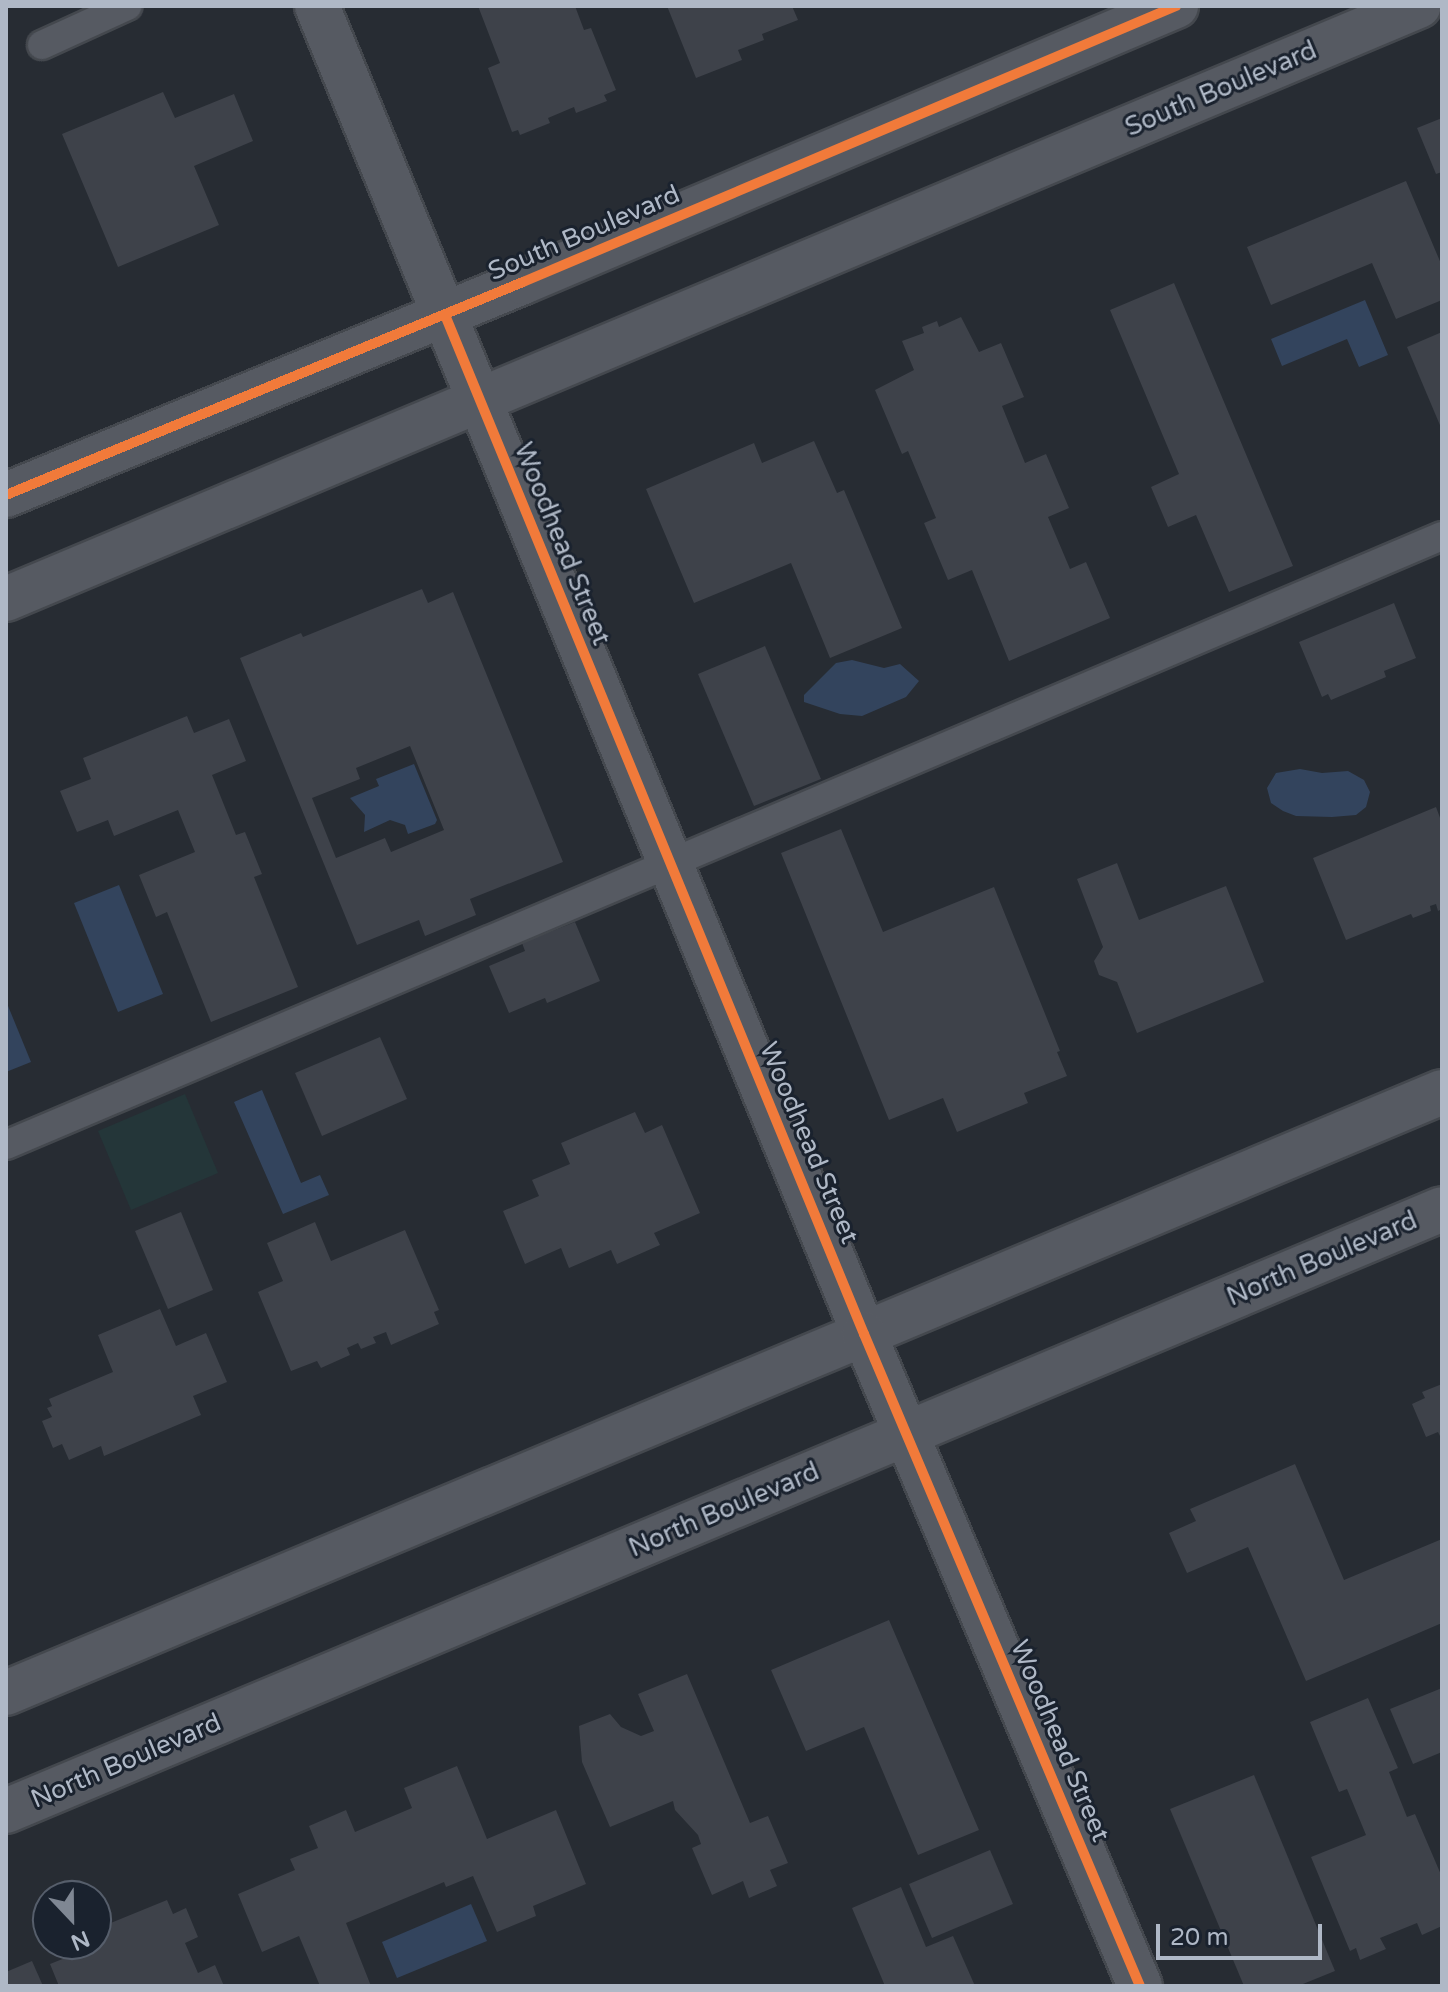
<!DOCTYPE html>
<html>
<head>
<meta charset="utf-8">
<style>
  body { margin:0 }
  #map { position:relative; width:1448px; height:1992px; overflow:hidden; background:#272c33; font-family:"Varela Round",sans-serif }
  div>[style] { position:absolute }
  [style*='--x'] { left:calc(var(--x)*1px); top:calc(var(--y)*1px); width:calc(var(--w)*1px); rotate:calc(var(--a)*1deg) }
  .green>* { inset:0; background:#243639 }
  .water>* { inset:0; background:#33445d }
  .building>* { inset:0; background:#3e424a }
  .roads { filter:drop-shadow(2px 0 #44484e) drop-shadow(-2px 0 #44484e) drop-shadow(0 2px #44484e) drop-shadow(0 -2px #44484e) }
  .service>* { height:28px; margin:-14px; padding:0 14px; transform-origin:14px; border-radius:14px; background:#565a62 }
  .minor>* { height:44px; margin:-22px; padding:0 22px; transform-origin:22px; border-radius:22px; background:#565a62 }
  .tertiary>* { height:44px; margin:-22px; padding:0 22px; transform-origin:22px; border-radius:22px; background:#565a62 }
  .cycleway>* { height:10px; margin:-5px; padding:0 5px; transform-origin:5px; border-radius:5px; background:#f17a3a }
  span { translate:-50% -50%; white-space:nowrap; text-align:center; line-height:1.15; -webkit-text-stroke:6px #1a222e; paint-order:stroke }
  .street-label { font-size:26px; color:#afb8c6 }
  .frame { position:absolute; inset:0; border:8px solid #afb8c6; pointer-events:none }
  .north { position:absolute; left:32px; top:1880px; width:80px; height:80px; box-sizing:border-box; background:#1a222e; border:2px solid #565e6b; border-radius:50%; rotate:158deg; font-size:22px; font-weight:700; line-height:32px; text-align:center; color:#afb8c6 }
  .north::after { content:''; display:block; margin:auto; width:28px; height:36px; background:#7f8793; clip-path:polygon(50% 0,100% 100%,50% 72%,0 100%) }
  .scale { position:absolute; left:1156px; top:1924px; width:166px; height:36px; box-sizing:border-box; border:4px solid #afb8c6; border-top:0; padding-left:10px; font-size:24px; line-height:28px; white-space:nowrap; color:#afb8c6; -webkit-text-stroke:6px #1a222e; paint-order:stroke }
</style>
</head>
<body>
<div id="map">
  <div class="green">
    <div style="clip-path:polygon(185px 1094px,218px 1173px,131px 1210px,98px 1131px)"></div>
  </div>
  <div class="water">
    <div style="clip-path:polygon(1365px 300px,1388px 355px,1359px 367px,1347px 339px,1282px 366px,1271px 339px)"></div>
    <div style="clip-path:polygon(852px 660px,884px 668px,900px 664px,919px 681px,906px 697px,862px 716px,840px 714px,804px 702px,804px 695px,836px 663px)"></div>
    <div style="clip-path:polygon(414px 764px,437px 820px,435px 824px,408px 834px,405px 825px,390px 820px,364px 832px,365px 815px,350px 798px,379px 786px,376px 779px)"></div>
    <div style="clip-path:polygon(1300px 769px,1322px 773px,1348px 771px,1364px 780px,1370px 792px,1366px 807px,1356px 815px,1332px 817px,1296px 816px,1283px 811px,1271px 803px,1267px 788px,1276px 773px)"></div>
    <div style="clip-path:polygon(119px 885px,163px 994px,118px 1012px,74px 903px)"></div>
    <div style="clip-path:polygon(6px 1001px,31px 1062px,6px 1072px)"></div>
    <div style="clip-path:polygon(262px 1090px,301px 1183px,320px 1175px,329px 1195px,283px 1214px,234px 1102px)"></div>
    <div style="clip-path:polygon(471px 1904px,487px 1941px,397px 1978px,382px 1942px)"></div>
  </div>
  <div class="building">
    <div style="clip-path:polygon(478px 6px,575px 6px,584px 30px,591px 28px,616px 90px,604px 95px,607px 101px,576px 113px,574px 107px,548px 118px,550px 123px,520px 135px,518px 130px,512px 132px,488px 68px,500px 63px)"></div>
    <div style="clip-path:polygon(667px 6px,792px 6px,798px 20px,762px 34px,764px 40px,738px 50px,742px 60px,696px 78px)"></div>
    <div style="clip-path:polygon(163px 92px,175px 118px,234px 94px,253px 141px,194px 166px,219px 225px,118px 267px,62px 134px)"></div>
    <div style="clip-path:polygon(1442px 118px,1442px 172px,1436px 174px,1417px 128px)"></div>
    <div style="clip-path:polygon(1406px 181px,1442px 266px,1442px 300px,1396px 319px,1372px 263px,1271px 305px,1247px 247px)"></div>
    <div style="clip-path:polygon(1174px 283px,1293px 566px,1229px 592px,1196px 515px,1168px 527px,1151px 487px,1179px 474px,1110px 310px)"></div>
    <div style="clip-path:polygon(961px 317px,979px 352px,1001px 343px,1024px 397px,1002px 406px,1025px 463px,1046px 454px,1069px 508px,1048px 517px,1070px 569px,1086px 562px,1110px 618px,1009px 661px,972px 570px,948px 580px,924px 523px,936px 518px,908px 451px,902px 454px,875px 390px,914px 370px,902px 341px,924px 333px,922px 327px,937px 321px,939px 327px)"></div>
    <div style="clip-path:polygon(1442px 332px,1442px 430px,1407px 347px)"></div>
    <div style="clip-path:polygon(814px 441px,837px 493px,844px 490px,902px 628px,830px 658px,791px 563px,694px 603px,646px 489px,754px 443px,762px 463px)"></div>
    <div style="clip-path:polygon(evenodd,422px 589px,428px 603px,453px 592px,563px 862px,470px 899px,476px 915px,425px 936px,419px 920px,357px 945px,240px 658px,301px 633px,303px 637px,422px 589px,410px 746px,444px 830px,391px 852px,385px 838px,336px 858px,312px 798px,360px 779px,356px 768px,410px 746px)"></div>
    <div style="clip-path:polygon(1394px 603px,1416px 658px,1384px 671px,1386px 677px,1331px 700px,1328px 694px,1322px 697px,1299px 642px)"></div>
    <div style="clip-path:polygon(765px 646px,821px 779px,754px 806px,698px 674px)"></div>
    <div style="clip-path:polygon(187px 716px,194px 733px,229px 719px,246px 761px,212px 775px,236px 835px,245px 832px,262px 874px,254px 877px,298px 987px,211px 1022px,167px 912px,156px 917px,139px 875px,195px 852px,178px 810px,114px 836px,108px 820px,77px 832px,60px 791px,91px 779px,83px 758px)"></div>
    <div style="clip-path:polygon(1436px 807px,1442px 823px,1442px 909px,1438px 911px,1436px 904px,1430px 906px,1431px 911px,1413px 918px,1411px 914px,1346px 940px,1313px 858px)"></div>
    <div style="clip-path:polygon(841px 829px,883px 932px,994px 887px,1060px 1051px,1057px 1052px,1067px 1076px,1024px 1093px,1028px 1103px,957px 1132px,943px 1098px,889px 1120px,781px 853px)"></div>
    <div style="clip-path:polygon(1117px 863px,1139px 920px,1226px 886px,1264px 982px,1137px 1033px,1117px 982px,1099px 975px,1094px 961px,1103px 947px,1077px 879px)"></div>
    <div style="clip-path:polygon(575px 922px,600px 981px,547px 1003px,545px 998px,509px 1013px,489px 966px,525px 951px,522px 943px)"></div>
    <div style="clip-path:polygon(380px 1037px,407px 1099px,322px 1136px,295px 1073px)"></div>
    <div style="clip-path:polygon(635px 1112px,645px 1133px,662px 1125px,700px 1213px,654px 1233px,660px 1245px,617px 1264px,611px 1250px,569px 1268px,561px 1248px,525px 1264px,503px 1211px,539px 1196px,532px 1180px,570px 1164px,561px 1143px)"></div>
    <div style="clip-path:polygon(181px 1212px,213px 1290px,168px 1309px,135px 1231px)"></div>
    <div style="clip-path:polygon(315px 1222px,331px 1261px,405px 1230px,439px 1310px,434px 1312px,439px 1324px,391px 1345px,386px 1332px,373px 1337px,376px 1343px,361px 1349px,358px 1343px,347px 1348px,350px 1355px,321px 1368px,317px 1361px,291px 1371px,258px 1292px,283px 1281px,267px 1243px)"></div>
    <div style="clip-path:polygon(160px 1309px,176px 1346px,206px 1333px,227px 1382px,193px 1396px,201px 1415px,104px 1456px,101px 1446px,69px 1460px,62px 1444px,53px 1448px,42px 1421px,52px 1417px,47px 1408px,52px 1406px,49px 1399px,113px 1372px,98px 1335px)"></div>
    <div style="clip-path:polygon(1442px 1384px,1442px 1440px,1438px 1432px,1426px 1437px,1412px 1404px,1425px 1398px,1422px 1392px)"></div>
    <div style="clip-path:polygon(1295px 1464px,1344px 1580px,1442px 1539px,1442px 1623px,1306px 1681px,1248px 1547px,1187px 1573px,1169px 1533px,1196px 1521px,1190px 1509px)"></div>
    <div style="clip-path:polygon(889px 1620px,979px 1830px,918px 1855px,864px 1727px,806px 1751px,771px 1670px)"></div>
    <div style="clip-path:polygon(687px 1674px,750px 1823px,768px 1816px,788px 1863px,770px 1870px,777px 1886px,749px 1898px,743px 1881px,712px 1895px,692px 1848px,701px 1844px,698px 1835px,675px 1810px,673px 1801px,610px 1827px,582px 1762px,579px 1726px,610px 1714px,621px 1727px,641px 1736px,654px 1731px,638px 1694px)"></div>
    <div style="clip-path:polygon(1442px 1688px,1442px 1752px,1413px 1764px,1390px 1709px)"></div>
    <div style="clip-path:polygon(1368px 1698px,1398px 1768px,1389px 1772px,1407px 1817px,1415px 1814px,1442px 1877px,1442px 1926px,1422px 1935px,1417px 1923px,1380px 1938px,1386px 1949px,1360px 1960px,1356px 1948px,1350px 1951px,1311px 1857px,1366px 1835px,1347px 1789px,1339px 1792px,1310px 1722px)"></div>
    <div style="clip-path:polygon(457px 1766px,487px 1839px,556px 1810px,586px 1884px,533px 1906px,536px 1916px,497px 1932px,473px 1876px,446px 1887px,444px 1882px,346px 1923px,371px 1986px,320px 1986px,299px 1936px,262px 1952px,238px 1894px,295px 1870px,290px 1859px,318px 1848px,309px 1826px,346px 1810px,355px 1832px,412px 1808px,404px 1788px)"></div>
    <div style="clip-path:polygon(1254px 1775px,1335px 1971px,1298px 1986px,1244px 1986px,1170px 1809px)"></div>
    <div style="clip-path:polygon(990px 1850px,1013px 1904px,932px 1938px,909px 1884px)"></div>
    <div style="clip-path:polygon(901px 1887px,926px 1947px,953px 1936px,975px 1986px,885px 1986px,852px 1908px)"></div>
    <div style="clip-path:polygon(167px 1900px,173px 1914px,186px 1908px,198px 1937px,185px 1943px,198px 1973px,215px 1965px,224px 1986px,59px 1986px,50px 1964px,80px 1952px,77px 1944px,96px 1944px,96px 1929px)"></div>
    <div style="clip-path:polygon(32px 1961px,43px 1986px,6px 1986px,6px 1972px)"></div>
  </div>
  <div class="roads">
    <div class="service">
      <div style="--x:42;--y:45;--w:94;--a:-24.6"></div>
      <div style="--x:6;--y:1145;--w:1560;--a:-22.98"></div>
    </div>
    <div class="minor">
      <div style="--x:6;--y:495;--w:559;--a:-22.39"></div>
      <div style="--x:523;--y:282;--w:709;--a:-22.91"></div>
      <div style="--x:6;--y:599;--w:1532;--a:-22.77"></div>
      <div style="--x:6;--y:1693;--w:1557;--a:-22.71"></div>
      <div style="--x:6;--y:1811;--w:1557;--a:-22.74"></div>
    </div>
    <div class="tertiary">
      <div style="--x:317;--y:6;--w:1436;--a:67.61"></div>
      <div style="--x:864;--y:1334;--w:708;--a:67.06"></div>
    </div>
  </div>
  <div class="cycleway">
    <div style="--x:445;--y:315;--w:1102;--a:67.65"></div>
    <div style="--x:864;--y:1334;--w:708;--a:67.06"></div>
    <div style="--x:6;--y:495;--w:559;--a:-22.39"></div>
    <div style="--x:523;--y:282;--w:709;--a:-22.91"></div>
  </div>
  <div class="street-label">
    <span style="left:1221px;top:89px;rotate:-23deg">South Boulevard</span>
    <span style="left:584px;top:233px;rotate:-23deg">South Boulevard</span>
    <span style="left:562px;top:544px;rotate:68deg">Woodhead Street</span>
    <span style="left:809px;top:1143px;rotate:67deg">Woodhead Street</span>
    <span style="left:1322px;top:1259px;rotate:-23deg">North Boulevard</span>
    <span style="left:724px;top:1510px;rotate:-23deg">North Boulevard</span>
    <span style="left:1060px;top:1741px;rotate:67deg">Woodhead Street</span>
    <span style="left:126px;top:1761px;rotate:-23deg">North Boulevard</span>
  </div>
  <div class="frame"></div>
  <div class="north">N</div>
  <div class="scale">20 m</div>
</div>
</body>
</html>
